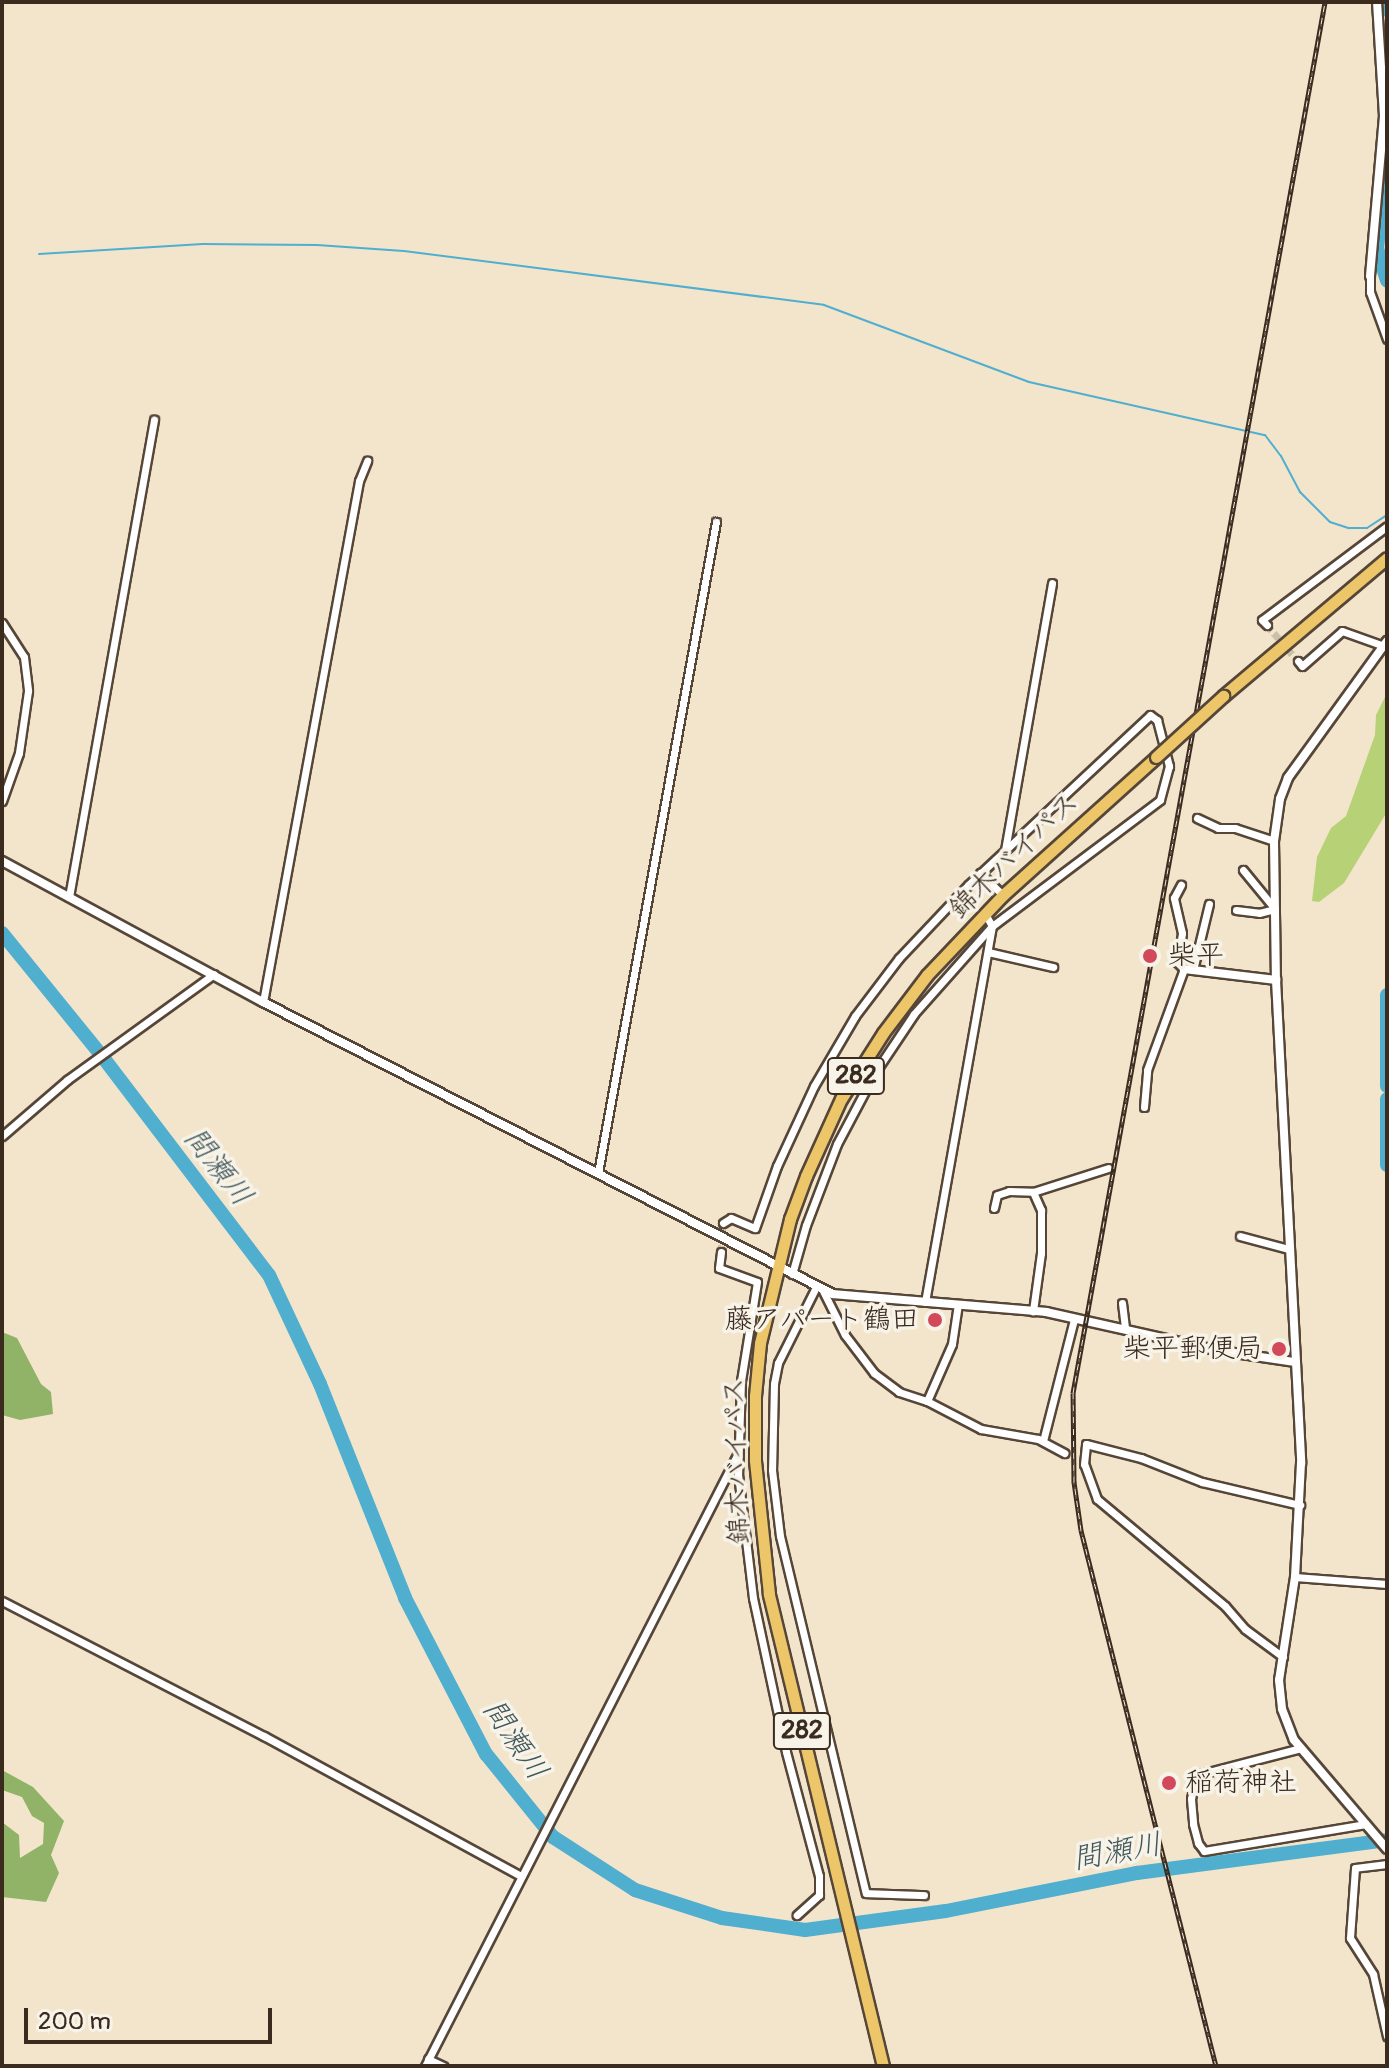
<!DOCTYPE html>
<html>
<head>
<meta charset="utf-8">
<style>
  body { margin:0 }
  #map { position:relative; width:1389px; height:2068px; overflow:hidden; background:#f2e5cc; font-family:Pangolin,"Klee One",sans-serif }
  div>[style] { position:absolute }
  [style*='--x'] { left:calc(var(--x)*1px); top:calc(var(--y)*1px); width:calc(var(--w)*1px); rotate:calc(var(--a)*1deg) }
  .green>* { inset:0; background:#b7d177 }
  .forest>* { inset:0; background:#91b368 }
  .stream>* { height:2px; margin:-1px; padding:0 1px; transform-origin:1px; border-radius:1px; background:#50aece }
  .river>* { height:14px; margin:-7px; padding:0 7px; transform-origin:7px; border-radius:7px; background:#50aece }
  .minor-tunnel>* { height:7px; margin-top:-3.5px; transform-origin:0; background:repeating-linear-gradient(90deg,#cdc0a9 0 7px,transparent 0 10.5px) }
  .roads { filter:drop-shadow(2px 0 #564638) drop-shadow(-2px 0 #564638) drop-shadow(0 2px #564638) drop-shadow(0 -2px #564638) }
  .minor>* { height:7px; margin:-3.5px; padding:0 3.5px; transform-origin:3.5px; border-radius:3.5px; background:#fff }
  .tertiary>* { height:8px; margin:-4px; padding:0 4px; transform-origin:4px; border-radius:4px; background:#fff }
  .trunk>* { height:11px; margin:-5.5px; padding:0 5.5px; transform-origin:5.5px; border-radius:5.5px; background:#ecc669 }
  .rail>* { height:5px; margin-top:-2.5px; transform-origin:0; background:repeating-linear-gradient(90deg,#f7f3e8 0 6px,#3b2a1e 0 12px); box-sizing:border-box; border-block:2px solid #3b2a1e }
  .bridges { filter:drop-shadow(2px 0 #564638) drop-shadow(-2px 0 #564638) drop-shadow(0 2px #564638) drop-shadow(0 -2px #564638) }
  .trunk-bridge>* { height:11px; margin:-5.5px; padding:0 5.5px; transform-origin:5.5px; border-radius:5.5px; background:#ecc669 }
  .dots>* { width:22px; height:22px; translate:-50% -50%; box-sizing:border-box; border:4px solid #f7f3e8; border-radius:50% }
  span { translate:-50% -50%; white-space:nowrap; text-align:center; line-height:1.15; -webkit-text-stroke:7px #f7f3e8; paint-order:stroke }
  .shield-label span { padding:2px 6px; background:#f7f3e8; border:2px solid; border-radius:6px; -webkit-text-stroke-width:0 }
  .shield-label { font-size:26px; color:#3b2a1e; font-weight:700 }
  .street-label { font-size:28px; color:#3b2a1e }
  .poi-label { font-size:28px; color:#3b2a1e }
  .left { translate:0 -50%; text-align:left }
  .right { translate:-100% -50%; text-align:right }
  .water-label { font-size:30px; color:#42585c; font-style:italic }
  .frame { position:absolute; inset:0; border:4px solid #3b2a1e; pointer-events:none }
  .scale { position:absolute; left:24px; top:2008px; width:248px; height:36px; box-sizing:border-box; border:4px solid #3b2a1e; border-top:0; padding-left:10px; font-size:24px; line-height:28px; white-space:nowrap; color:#3b2a1e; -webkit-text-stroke:6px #f7f3e8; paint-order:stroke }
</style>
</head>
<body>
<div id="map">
  <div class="green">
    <div style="clip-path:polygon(1387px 693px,1387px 812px,1344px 883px,1319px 902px,1312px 901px,1317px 857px,1331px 828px,1346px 816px,1375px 735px,1376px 715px)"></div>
  </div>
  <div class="forest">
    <div style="clip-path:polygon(2px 1332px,17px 1338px,41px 1384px,51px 1392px,53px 1414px,20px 1420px,2px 1415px)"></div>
    <div style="clip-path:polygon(2px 1770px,33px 1787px,64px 1821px,51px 1855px,59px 1873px,46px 1902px,2px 1897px,2px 1822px,19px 1835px,20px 1858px,43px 1844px,44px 1823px,32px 1816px,22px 1797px,2px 1790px)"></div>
  </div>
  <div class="stream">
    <div style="--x:39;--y:254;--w:164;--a:-3.5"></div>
    <div style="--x:203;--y:244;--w:114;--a:0.5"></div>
    <div style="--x:317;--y:245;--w:87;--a:3.9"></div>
    <div style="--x:404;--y:251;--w:423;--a:7.3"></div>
    <div style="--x:824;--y:305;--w:219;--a:20.6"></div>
    <div style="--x:1029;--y:382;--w:242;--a:12.7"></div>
    <div style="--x:1265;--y:435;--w:26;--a:53"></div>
    <div style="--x:1281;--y:456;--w:41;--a:62.2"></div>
    <div style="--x:1300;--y:492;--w:42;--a:45"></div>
    <div style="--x:1330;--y:522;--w:20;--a:18"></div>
    <div style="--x:1349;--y:528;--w:18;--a:0"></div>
    <div style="--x:1367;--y:528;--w:24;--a:-33"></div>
  </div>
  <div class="river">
    <div style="--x:1386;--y:2;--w:8;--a:83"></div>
    <div style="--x:1387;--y:162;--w:87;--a:96.6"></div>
    <div style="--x:1377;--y:248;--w:34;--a:73"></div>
    <div style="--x:2;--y:933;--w:159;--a:50.9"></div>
    <div style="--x:102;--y:1056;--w:275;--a:52.7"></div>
    <div style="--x:269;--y:1275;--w:120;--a:64.9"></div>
    <div style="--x:320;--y:1384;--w:230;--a:68.3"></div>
    <div style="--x:405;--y:1598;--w:176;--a:62.6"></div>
    <div style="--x:486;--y:1754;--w:107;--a:51.1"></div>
    <div style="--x:553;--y:1837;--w:98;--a:32.9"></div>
    <div style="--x:635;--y:1890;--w:91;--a:17.8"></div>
    <div style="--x:722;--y:1918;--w:84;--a:8.2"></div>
    <div style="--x:805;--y:1930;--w:142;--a:-7.7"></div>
    <div style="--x:946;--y:1911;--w:195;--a:-11.3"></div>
    <div style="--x:1137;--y:1873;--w:252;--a:-7.5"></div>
    <div style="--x:1387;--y:995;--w:91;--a:90"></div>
    <div style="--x:1387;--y:1099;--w:66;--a:90"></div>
  </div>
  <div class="minor-tunnel">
    <div style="--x:1267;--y:625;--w:48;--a:49.3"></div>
    <div style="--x:721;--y:1252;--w:29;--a:-86"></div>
  </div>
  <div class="roads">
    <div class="minor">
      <div style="--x:1370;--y:276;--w:16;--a:90"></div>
      <div style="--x:1370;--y:292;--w:50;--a:70.1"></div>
      <div style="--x:2;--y:623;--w:40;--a:57.1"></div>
      <div style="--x:24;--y:657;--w:34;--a:83"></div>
      <div style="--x:28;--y:691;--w:63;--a:98.3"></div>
      <div style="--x:19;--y:753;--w:51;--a:109.5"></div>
      <div style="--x:1267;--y:625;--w:7;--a:-135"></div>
      <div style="--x:1262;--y:620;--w:156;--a:-36.9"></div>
      <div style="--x:1298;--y:661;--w:6;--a:51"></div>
      <div style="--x:1302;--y:666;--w:53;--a:-41.2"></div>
      <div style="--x:1342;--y:631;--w:41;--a:19.7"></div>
      <div style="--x:1197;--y:818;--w:23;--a:25"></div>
      <div style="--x:1218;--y:828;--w:17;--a:0"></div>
      <div style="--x:1235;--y:828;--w:41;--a:18.4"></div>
      <div style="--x:1005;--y:850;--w:271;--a:-80"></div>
      <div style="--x:1243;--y:870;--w:50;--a:50.6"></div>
      <div style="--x:980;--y:873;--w:32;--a:44"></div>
      <div style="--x:69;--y:897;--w:485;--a:-79.9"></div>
      <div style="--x:1236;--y:910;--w:23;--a:7"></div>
      <div style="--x:1259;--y:913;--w:16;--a:-14"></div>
      <div style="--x:988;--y:952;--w:67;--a:13"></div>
      <div style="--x:1193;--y:970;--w:68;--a:-76.4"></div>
      <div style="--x:263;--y:1002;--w:530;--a:-79.56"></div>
      <div style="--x:359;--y:481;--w:22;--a:-68"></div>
      <div style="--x:1144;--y:1107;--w:37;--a:-85"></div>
      <div style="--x:1147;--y:1070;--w:108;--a:-69.9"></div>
      <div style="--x:1184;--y:969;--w:10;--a:-135"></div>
      <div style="--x:1177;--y:962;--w:29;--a:-80"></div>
      <div style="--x:1182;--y:933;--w:36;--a:-103"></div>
      <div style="--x:1174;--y:898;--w:15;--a:-62"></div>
      <div style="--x:2;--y:1136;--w:86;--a:-40.7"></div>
      <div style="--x:67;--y:1080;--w:181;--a:-35.8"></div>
      <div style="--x:598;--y:1173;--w:662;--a:-79.73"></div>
      <div style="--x:1033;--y:1192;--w:79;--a:-17.7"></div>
      <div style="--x:994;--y:1208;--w:13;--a:-77"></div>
      <div style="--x:997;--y:1195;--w:13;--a:-18"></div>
      <div style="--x:1009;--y:1191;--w:24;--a:2"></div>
      <div style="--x:1033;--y:1192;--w:20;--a:66"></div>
      <div style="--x:1041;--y:1210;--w:43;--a:90"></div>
      <div style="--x:1041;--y:1253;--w:59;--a:97.9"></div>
      <div style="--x:723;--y:1223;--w:9;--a:-32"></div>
      <div style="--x:731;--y:1218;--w:26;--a:23"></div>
      <div style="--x:755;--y:1228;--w:66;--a:-70.5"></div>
      <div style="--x:777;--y:1166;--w:88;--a:-65.2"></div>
      <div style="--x:814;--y:1086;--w:81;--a:-59.6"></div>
      <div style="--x:855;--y:1016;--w:73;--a:-52.8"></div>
      <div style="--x:899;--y:958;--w:100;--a:-46.6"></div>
      <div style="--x:968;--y:885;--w:249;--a:-43"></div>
      <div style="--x:1150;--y:715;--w:9;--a:36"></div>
      <div style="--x:1157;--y:720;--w:48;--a:75.4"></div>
      <div style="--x:1169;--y:766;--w:35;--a:105"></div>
      <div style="--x:1160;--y:800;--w:210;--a:143.1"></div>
      <div style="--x:992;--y:926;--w:118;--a:131.6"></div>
      <div style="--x:914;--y:1014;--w:72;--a:123.7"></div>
      <div style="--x:874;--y:1074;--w:79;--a:117.9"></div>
      <div style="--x:837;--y:1144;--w:87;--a:110.9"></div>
      <div style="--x:806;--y:1225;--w:51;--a:105.9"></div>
      <div style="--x:1240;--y:1236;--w:51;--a:14.9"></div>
      <div style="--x:721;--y:1252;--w:16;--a:97"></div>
      <div style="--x:719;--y:1268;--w:40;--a:20.2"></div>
      <div style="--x:757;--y:1282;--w:100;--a:99.2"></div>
      <div style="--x:741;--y:1381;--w:93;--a:91.8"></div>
      <div style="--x:738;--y:1474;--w:125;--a:83.1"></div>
      <div style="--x:753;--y:1598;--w:157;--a:77.9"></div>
      <div style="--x:786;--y:1752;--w:128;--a:75.1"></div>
      <div style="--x:819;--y:1876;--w:19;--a:90"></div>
      <div style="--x:819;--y:1895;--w:30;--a:138"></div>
      <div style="--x:816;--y:1287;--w:85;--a:116.6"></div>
      <div style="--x:778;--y:1363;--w:21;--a:101"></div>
      <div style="--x:774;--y:1384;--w:86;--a:91.3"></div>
      <div style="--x:772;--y:1470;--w:66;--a:83.1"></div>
      <div style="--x:780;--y:1536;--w:367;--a:76.5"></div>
      <div style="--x:866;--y:1893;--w:58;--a:2"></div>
      <div style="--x:822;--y:1289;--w:51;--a:63.4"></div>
      <div style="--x:845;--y:1335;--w:48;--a:52.7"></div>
      <div style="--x:874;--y:1373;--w:31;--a:37"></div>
      <div style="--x:899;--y:1392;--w:29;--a:18"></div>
      <div style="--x:927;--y:1401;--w:61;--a:27.4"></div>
      <div style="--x:981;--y:1429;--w:58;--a:10"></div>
      <div style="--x:1038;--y:1439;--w:30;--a:28"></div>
      <div style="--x:925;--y:1302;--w:382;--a:-79.9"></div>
      <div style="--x:992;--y:926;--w:14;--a:-120"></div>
      <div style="--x:1122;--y:1303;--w:26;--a:83"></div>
      <div style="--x:927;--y:1401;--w:62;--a:-66.3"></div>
      <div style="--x:952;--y:1344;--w:40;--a:-81.5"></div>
      <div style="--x:1043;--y:1441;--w:126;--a:-75.7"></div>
      <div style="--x:1295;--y:1577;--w:92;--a:4.4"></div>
      <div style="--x:2;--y:1601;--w:295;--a:27.3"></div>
      <div style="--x:264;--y:1736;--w:293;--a:28.6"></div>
      <div style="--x:1283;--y:1657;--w:47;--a:-143.6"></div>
      <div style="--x:1245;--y:1629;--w:30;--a:-131"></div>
      <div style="--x:1225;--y:1606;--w:167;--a:-140.1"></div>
      <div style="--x:1097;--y:1499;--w:37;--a:-110"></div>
      <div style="--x:1084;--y:1464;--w:20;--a:-84"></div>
      <div style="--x:1086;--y:1444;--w:57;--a:14.3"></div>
      <div style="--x:1141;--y:1458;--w:66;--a:21.5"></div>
      <div style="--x:1202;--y:1482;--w:101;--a:13.2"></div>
      <div style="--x:1301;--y:1748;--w:103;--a:165.4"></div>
      <div style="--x:1201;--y:1774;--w:8;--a:135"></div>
      <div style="--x:1195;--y:1780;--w:19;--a:102"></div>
      <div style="--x:1191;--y:1799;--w:25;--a:85"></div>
      <div style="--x:1193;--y:1824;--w:20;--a:75"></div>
      <div style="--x:1198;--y:1843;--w:10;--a:53"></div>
      <div style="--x:1204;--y:1851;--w:164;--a:-9.5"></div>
      <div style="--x:1387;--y:1864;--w:32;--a:173"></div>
      <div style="--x:1355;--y:1868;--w:70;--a:94.1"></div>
      <div style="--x:1350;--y:1938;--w:43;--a:57.4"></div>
      <div style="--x:1373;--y:1974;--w:64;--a:77.3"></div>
      <div style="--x:428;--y:2059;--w:17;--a:25"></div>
      <div style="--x:425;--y:2066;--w:686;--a:-62.95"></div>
    </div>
    <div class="tertiary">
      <div style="--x:1370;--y:276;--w:161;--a:-85"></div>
      <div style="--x:1384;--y:116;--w:114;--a:-93.5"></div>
      <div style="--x:1387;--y:641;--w:169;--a:125.9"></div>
      <div style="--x:1288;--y:778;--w:22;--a:111"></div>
      <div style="--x:1280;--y:799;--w:42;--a:98.1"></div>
      <div style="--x:1274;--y:841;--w:139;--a:89.2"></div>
      <div style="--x:1276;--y:980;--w:484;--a:87"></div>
      <div style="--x:1301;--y:1463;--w:114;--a:93"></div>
      <div style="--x:1295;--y:1577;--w:104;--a:98.8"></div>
      <div style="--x:1279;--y:1680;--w:29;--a:84"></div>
      <div style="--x:1282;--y:1709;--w:33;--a:69"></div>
      <div style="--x:1294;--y:1740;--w:143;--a:49.5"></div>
      <div style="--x:2;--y:861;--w:297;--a:28.4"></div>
      <div style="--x:263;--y:1002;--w:640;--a:27.13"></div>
      <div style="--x:833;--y:1294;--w:214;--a:4.8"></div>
      <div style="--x:1046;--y:1312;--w:179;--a:12.6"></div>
      <div style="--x:1221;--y:1351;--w:75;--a:8.5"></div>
      <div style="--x:1184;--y:969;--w:93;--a:6.8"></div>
    </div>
    <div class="trunk">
      <div style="--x:1223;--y:696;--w:214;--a:-40.1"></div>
      <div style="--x:883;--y:2066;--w:486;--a:-103.6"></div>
      <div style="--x:769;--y:1594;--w:135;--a:-96"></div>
      <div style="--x:755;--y:1460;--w:64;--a:-90"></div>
      <div style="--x:755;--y:1396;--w:53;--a:-84.6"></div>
      <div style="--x:760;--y:1343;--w:128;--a:-76.4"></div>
      <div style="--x:790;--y:1219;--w:46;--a:-69.6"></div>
      <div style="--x:806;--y:1176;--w:85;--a:-65.6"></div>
      <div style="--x:841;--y:1099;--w:78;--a:-57.5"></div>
      <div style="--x:883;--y:1033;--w:73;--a:-52.8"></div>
      <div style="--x:927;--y:975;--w:110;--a:-46.5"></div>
      <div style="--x:1003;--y:895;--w:206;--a:-42"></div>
    </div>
  </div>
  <div class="rail">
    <div style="--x:1216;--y:2066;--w:553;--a:-104.14"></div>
    <div style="--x:1081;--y:1530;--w:49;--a:-98.3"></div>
    <div style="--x:1074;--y:1482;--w:89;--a:-90.6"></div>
    <div style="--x:1073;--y:1393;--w:1414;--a:-79.73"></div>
  </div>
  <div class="bridges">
    <div class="trunk-bridge">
      <div style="--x:1156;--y:757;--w:91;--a:-42.3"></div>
    </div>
  </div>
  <div class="dots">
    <div style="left:1150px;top:956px;background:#d1495b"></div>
    <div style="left:935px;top:1320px;background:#d1495b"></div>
    <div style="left:1279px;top:1349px;background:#d1495b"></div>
    <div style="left:1169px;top:1783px;background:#d1495b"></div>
  </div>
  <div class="shield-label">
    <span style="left:856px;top:1076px">282</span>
    <span style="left:802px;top:1731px">282</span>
  </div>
  <div class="street-label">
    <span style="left:1014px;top:856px;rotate:-44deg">錦木バイパス</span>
    <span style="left:737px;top:1461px;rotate:-92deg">錦木バイパス</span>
  </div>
  <div class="poi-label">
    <span class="left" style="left:1168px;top:956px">柴平</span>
    <span class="right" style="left:919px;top:1320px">藤アパート鶴田</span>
    <span class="right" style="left:1263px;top:1349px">柴平郵便局</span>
    <span class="left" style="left:1185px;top:1783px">稲荷神社</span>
  </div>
  <div class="water-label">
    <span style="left:218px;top:1167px;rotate:52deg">間瀬川</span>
    <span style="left:515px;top:1740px;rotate:56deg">間瀬川</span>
    <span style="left:1117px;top:1852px;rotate:-10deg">間瀬川</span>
  </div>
  <div class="frame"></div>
  <div class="scale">200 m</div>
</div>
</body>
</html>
